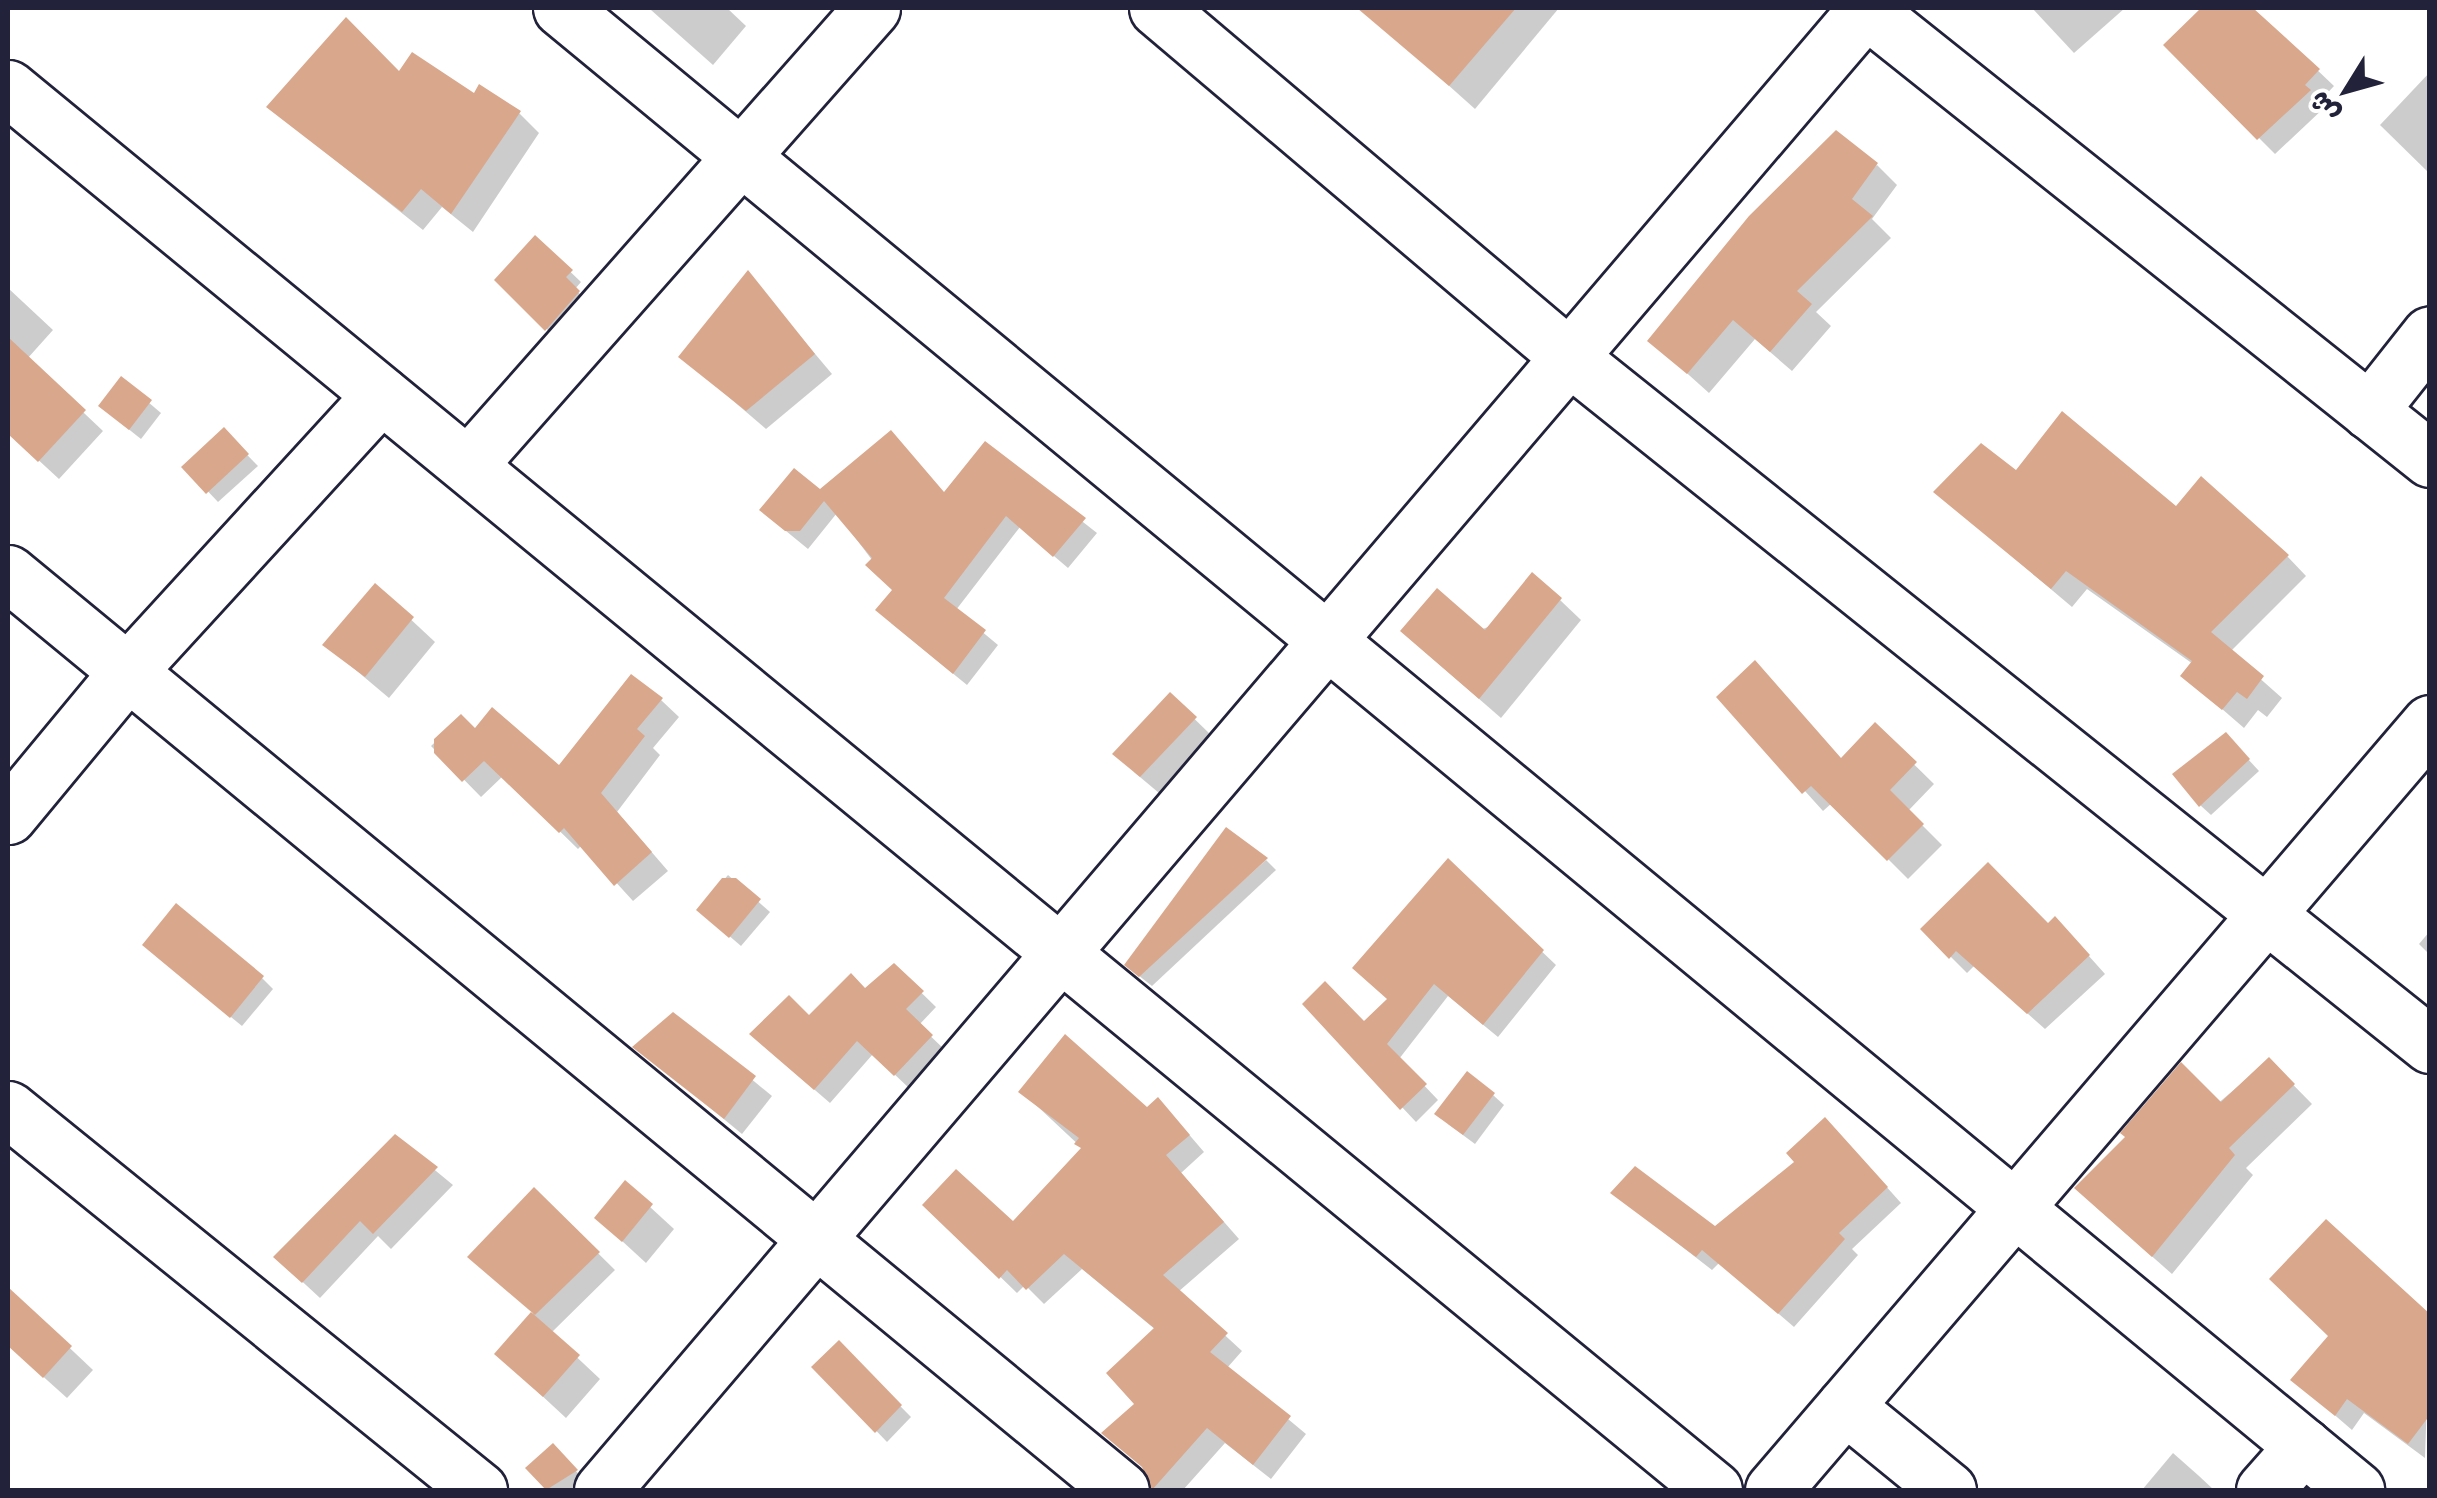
<!DOCTYPE html>
<html>
<head>
<meta charset="utf-8">
<style>
  body { margin:0 }
  #map { position:relative; width:2437px; height:1498px; overflow:hidden; background:#fff; font-family:Mali,"Playpen Sans Arabic",sans-serif }
  div>[style] { position:absolute }
  [style*='--x'] { left:calc(var(--x)*1px); top:calc(var(--y)*1px); width:calc(var(--w)*1px); rotate:calc(var(--a)*1deg) }
  .shadow>* { inset:0; background:#0003 }
  .building>* { inset:0; background:#d9a78c }
  .roads { filter:drop-shadow(2px 0 #22223b) drop-shadow(-2px 0 #22223b) drop-shadow(0 2px #22223b) drop-shadow(0 -2px #22223b) }
  .minor>* { height:55px; margin:-27.5px; padding:0 27.5px; transform-origin:27.5px; border-radius:27.5px; background:#fff }
  span { translate:-50% -50%; white-space:nowrap; text-align:center; line-height:1.15; -webkit-text-stroke:9px #fff; paint-order:stroke }
  .frame { position:absolute; inset:0; border:10px solid #22223b; pointer-events:none }
  .north { position:absolute; left:2297px; top:40px; width:100px; height:100px; -webkit-text-stroke:8px #fff; paint-order:stroke; rotate:233deg; font-size:28px; font-weight:700; line-height:40px; text-align:center; color:#22223b }
  .north::after { content:''; display:block; margin:auto; width:35px; height:45px; background:#22223b; clip-path:polygon(50% 0,100% 100%,50% 72%,0 100%) }
</style>
</head>
<body>
<div id="map">
  <div class="shadow">
    <div style="clip-path:polygon(727px 8px,746px 26px,713px 65px,651px 10px)"></div>
    <div style="clip-path:polygon(1378px 8px,1559px 8px,1475px 109px,1371px 16px)"></div>
    <div style="clip-path:polygon(2032px 8px,2125px 8px,2074px 53px)"></div>
    <div style="clip-path:polygon(2205px 8px,2252px 8px,2334px 86px,2319px 102px,2324px 108px,2275px 154px,2166px 45px)"></div>
    <div style="clip-path:polygon(2430px 72px,2430px 174px,2380px 125px)"></div>
    <div style="clip-path:polygon(400px 75px,519px 113px,539px 133px,473px 232px,442px 207px,423px 230px,269px 107px)"></div>
    <div style="clip-path:polygon(1877px 165px,1897px 185px,1872px 219px,1891px 238px,1816px 312px,1831px 326px,1792px 371px,1755px 339px,1709px 393px,1651px 341px)"></div>
    <div style="clip-path:polygon(535px 238px,581px 282px,575px 289px,589px 303px,557px 339px,497px 280px)"></div>
    <div style="clip-path:polygon(748px 274px,832px 374px,766px 429px,682px 357px)"></div>
    <div style="clip-path:polygon(8px 288px,53px 330px,27px 359px,103px 431px,59px 479px,8px 432px)"></div>
    <div style="clip-path:polygon(122px 380px,161px 413px,141px 439px,112px 416px)"></div>
    <div style="clip-path:polygon(224px 431px,258px 466px,218px 502px,185px 467px)"></div>
    <div style="clip-path:polygon(985px 445px,1097px 533px,1068px 568px,1020px 527px,956px 610px,998px 645px,967px 685px,891px 623px,895px 591px,837px 513px,808px 549px,775px 522px,820px 492px,945px 495px)"></div>
    <div style="clip-path:polygon(2016px 474px,2287px 556px,2306px 576px,2230px 652px,2282px 698px,2267px 717px,2258px 710px,2244px 728px,2184px 676px,2193px 664px,2087px 589px,2072px 607px,1936px 492px)"></div>
    <div style="clip-path:polygon(376px 587px,435px 642px,389px 698px,326px 645px)"></div>
    <div style="clip-path:polygon(1560px 600px,1581px 620px,1501px 718px,1424px 651px)"></div>
    <div style="clip-path:polygon(1170px 695px,1213px 737px,1159px 793px,1134px 772px)"></div>
    <div style="clip-path:polygon(1720px 697px,1842px 760px,1875px 726px,1934px 784px,1908px 811px,1942px 845px,1908px 879px,1832px 803px,1823px 811px)"></div>
    <div style="clip-path:polygon(661px 700px,679px 717px,653px 748px,660px 755px,617px 812px,668px 871px,633px 901px,582px 845px,578px 849px,503px 776px,481px 797px,431px 746px,461px 717px,475px 732px,560px 769px)"></div>
    <div style="clip-path:polygon(2236px 746px,2259px 771px,2211px 815px,2200px 805px)"></div>
    <div style="clip-path:polygon(1266px 860px,1276px 870px,1152px 986px,1138px 975px)"></div>
    <div style="clip-path:polygon(1448px 862px,1556px 965px,1498px 1037px,1448px 996px,1399px 1059px,1438px 1100px,1416px 1122px,1305px 1004px,1364px 1024px,1390px 1000px)"></div>
    <div style="clip-path:polygon(728px 875px,770px 912px,741px 946px,699px 910px)"></div>
    <div style="clip-path:polygon(2048px 926px,2071px 936px,2105px 974px,2045px 1029px,1974px 966px,1967px 973px,1923px 929px)"></div>
    <div style="clip-path:polygon(2430px 931px,2430px 955px,2419px 944px)"></div>
    <div style="clip-path:polygon(156px 956px,262px 978px,273px 989px,242px 1026px)"></div>
    <div style="clip-path:polygon(894px 966px,936px 1007px,919px 1025px,946px 1051px,910px 1089px,873px 1054px,830px 1103px,766px 1048px,866px 991px)"></div>
    <div style="clip-path:polygon(674px 1015px,772px 1096px,742px 1134px,636px 1047px)"></div>
    <div style="clip-path:polygon(2269px 1060px,2312px 1104px,2246px 1168px,2253px 1175px,2172px 1274px,2096px 1207px)"></div>
    <div style="clip-path:polygon(1021px 1091px,1174px 1117px,1204px 1152px,1181px 1173px,1239px 1239px,1178px 1292px,1242px 1351px,1227px 1368px,1306px 1434px,1271px 1479px,1225px 1443px,1183px 1490px,1154px 1490px,1138px 1404px,1156px 1330px,1082px 1269px,1044px 1304px,1025px 1285px,1017px 1293px,926px 1205px,1013px 1224px,1083px 1149px)"></div>
    <div style="clip-path:polygon(1493px 1095px,1504px 1105px,1475px 1144px,1448px 1124px)"></div>
    <div style="clip-path:polygon(1840px 1135px,1901px 1203px,1852px 1249px,1858px 1255px,1794px 1327px,1719px 1263px,1712px 1270px,1613px 1193px,1715px 1229px)"></div>
    <div style="clip-path:polygon(396px 1138px,453px 1185px,391px 1249px,378px 1236px,320px 1298px,293px 1273px)"></div>
    <div style="clip-path:polygon(625px 1184px,674px 1229px,646px 1263px,597px 1218px)"></div>
    <div style="clip-path:polygon(534px 1190px,615px 1270px,551px 1333px,600px 1379px,566px 1418px,497px 1354px,533px 1313px)"></div>
    <div style="clip-path:polygon(20px 1301px,93px 1370px,67px 1398px,8px 1345px,8px 1315px)"></div>
    <div style="clip-path:polygon(2430px 1311px,2425px 1458px,2364px 1413px,2352px 1430px,2294px 1380px,2331px 1336px)"></div>
    <div style="clip-path:polygon(839px 1344px,911px 1417px,887px 1442px,815px 1367px)"></div>
    <div style="clip-path:polygon(553px 1446px,586px 1482px,577px 1490px,550px 1490px,529px 1468px)"></div>
    <div style="clip-path:polygon(2173px 1453px,2199px 1476px,2214px 1490px,2142px 1490px)"></div>
  </div>
  <div class="building">
    <div style="clip-path:polygon(1357px 8px,1516px 8px,1449px 86px)"></div>
    <div style="clip-path:polygon(2201px 8px,2253px 8px,2320px 69px,2305px 85px,2311px 90px,2257px 140px,2163px 45px)"></div>
    <div style="clip-path:polygon(346px 17px,399px 71px,412px 52px,474px 93px,479px 84px,521px 111px,451px 214px,421px 189px,402px 212px,266px 107px)"></div>
    <div style="clip-path:polygon(1836px 130px,1878px 163px,1852px 199px,1873px 216px,1797px 291px,1812px 304px,1770px 352px,1733px 320px,1687px 374px,1647px 341px,1749px 216px)"></div>
    <div style="clip-path:polygon(535px 235px,573px 270px,566px 277px,580px 291px,545px 331px,494px 280px)"></div>
    <div style="clip-path:polygon(748px 270px,815px 354px,746px 411px,678px 357px)"></div>
    <div style="clip-path:polygon(8px 337px,86px 410px,38px 462px,8px 434px)"></div>
    <div style="clip-path:polygon(121px 376px,152px 400px,129px 430px,98px 406px)"></div>
    <div style="clip-path:polygon(2062px 411px,2176px 506px,2201px 476px,2289px 555px,2211px 632px,2264px 676px,2247px 699px,2237px 692px,2222px 710px,2180px 676px,2192px 661px,2066px 571px,2051px 589px,1933px 492px,1981px 443px,2016px 470px)"></div>
    <div style="clip-path:polygon(224px 427px,249px 454px,206px 494px,181px 467px)"></div>
    <div style="clip-path:polygon(891px 430px,944px 492px,985px 441px,1086px 518px,1053px 557px,1006px 516px,944px 598px,986px 630px,953px 674px,875px 610px,892px 590px,865px 565px,872px 558px,824px 501px,800px 531px,785px 531px,759px 510px,794px 468px,820px 489px)"></div>
    <div style="clip-path:polygon(1532px 572px,1562px 598px,1479px 699px,1400px 631px,1437px 588px,1485px 630px)"></div>
    <div style="clip-path:polygon(375px 583px,414px 617px,365px 677px,322px 645px)"></div>
    <div style="clip-path:polygon(1755px 660px,1841px 758px,1875px 722px,1917px 762px,1890px 790px,1924px 824px,1887px 861px,1811px 786px,1802px 794px,1716px 697px)"></div>
    <div style="clip-path:polygon(631px 674px,663px 698px,637px 729px,645px 736px,601px 793px,652px 852px,614px 886px,564px 828px,559px 833px,484px 761px,462px 782px,434px 753px,434px 739px,461px 714px,475px 728px,492px 707px,559px 765px)"></div>
    <div style="clip-path:polygon(1170px 692px,1197px 717px,1140px 777px,1112px 754px)"></div>
    <div style="clip-path:polygon(2226px 732px,2250px 759px,2199px 807px,2172px 774px)"></div>
    <div style="clip-path:polygon(1226px 827px,1268px 858px,1139px 977px,1124px 965px)"></div>
    <div style="clip-path:polygon(1448px 858px,1544px 950px,1483px 1025px,1434px 984px,1387px 1044px,1427px 1084px,1400px 1110px,1302px 1004px,1325px 981px,1364px 1021px,1387px 999px,1352px 968px)"></div>
    <div style="clip-path:polygon(1988px 862px,2048px 923px,2055px 916px,2090px 955px,2027px 1014px,1956px 951px,1949px 959px,1920px 929px)"></div>
    <div style="clip-path:polygon(722px 878px,736px 878px,761px 899px,729px 938px,696px 910px)"></div>
    <div style="clip-path:polygon(176px 903px,264px 976px,230px 1018px,142px 945px)"></div>
    <div style="clip-path:polygon(894px 963px,924px 991px,906px 1009px,933px 1035px,894px 1076px,857px 1041px,814px 1090px,749px 1034px,789px 995px,809px 1015px,851px 973px,865px 988px)"></div>
    <div style="clip-path:polygon(673px 1012px,756px 1076px,724px 1119px,632px 1047px)"></div>
    <div style="clip-path:polygon(1065px 1034px,1147px 1107px,1158px 1097px,1190px 1135px,1166px 1155px,1224px 1222px,1163px 1275px,1228px 1333px,1210px 1352px,1291px 1416px,1253px 1465px,1207px 1428px,1152px 1490px,1142px 1467px,1101px 1433px,1134px 1404px,1106px 1373px,1154px 1328px,1064px 1254px,1026px 1290px,1007px 1270px,999px 1279px,922px 1205px,956px 1169px,1013px 1221px,1081px 1148px,1074px 1144px,1079px 1138px,1018px 1092px)"></div>
    <div style="clip-path:polygon(2269px 1057px,2295px 1084px,2229px 1148px,2235px 1155px,2152px 1257px,2074px 1188px,2125px 1137px,2120px 1133px,2181px 1062px,2221px 1102px)"></div>
    <div style="clip-path:polygon(1467px 1071px,1495px 1093px,1463px 1135px,1434px 1114px)"></div>
    <div style="clip-path:polygon(1825px 1117px,1888px 1187px,1839px 1233px,1845px 1239px,1778px 1314px,1702px 1250px,1696px 1257px,1610px 1193px,1635px 1166px,1715px 1226px,1794px 1162px,1786px 1153px)"></div>
    <div style="clip-path:polygon(395px 1134px,438px 1167px,373px 1234px,360px 1221px,302px 1283px,273px 1257px)"></div>
    <div style="clip-path:polygon(625px 1180px,653px 1204px,622px 1242px,594px 1218px)"></div>
    <div style="clip-path:polygon(534px 1187px,600px 1252px,535px 1315px,467px 1257px)"></div>
    <div style="clip-path:polygon(2326px 1219px,2430px 1314px,2430px 1415px,2408px 1444px,2347px 1399px,2335px 1416px,2290px 1380px,2328px 1336px,2269px 1279px)"></div>
    <div style="clip-path:polygon(8px 1287px,72px 1346px,43px 1378px,8px 1346px)"></div>
    <div style="clip-path:polygon(531px 1312px,580px 1355px,543px 1397px,494px 1354px)"></div>
    <div style="clip-path:polygon(839px 1340px,902px 1405px,875px 1433px,811px 1367px)"></div>
    <div style="clip-path:polygon(553px 1443px,578px 1470px,546px 1490px,525px 1468px)"></div>
  </div>
  <div class="roads">
    <div class="minor">
      <div style="--x:561;--y:8;--w:2328;--a:39.54"></div>
      <div style="--x:1157;--y:8;--w:540;--a:40.27"></div>
      <div style="--x:1569;--y:357;--w:1102;--a:38.63"></div>
      <div style="--x:1864;--y:8;--w:724;--a:38.55"></div>
      <div style="--x:8;--y:88;--w:2208;--a:39.41"></div>
      <div style="--x:2369;--y:411;--w:98;--a:-51.6"></div>
      <div style="--x:468;--y:465;--w:610;--a:-48.52"></div>
      <div style="--x:8;--y:573;--w:1442;--a:39.49"></div>
      <div style="--x:8;--y:816;--w:187;--a:-50.4"></div>
      <div style="--x:127;--y:672;--w:376;--a:-47.5"></div>
      <div style="--x:8;--y:1109;--w:606;--a:38.97"></div>
      <div style="--x:1845;--y:1406;--w:133;--a:39.2"></div>
      <div style="--x:602;--y:1490;--w:1947;--a:-49.52"></div>
      <div style="--x:1773;--y:1490;--w:1010;--a:-49.42"></div>
      <div style="--x:2264;--y:1490;--w:59;--a:-48.4"></div>
    </div>
  </div>
  <div class="frame"></div>
  <div class="north">ش</div>
</div>
</body>
</html>
